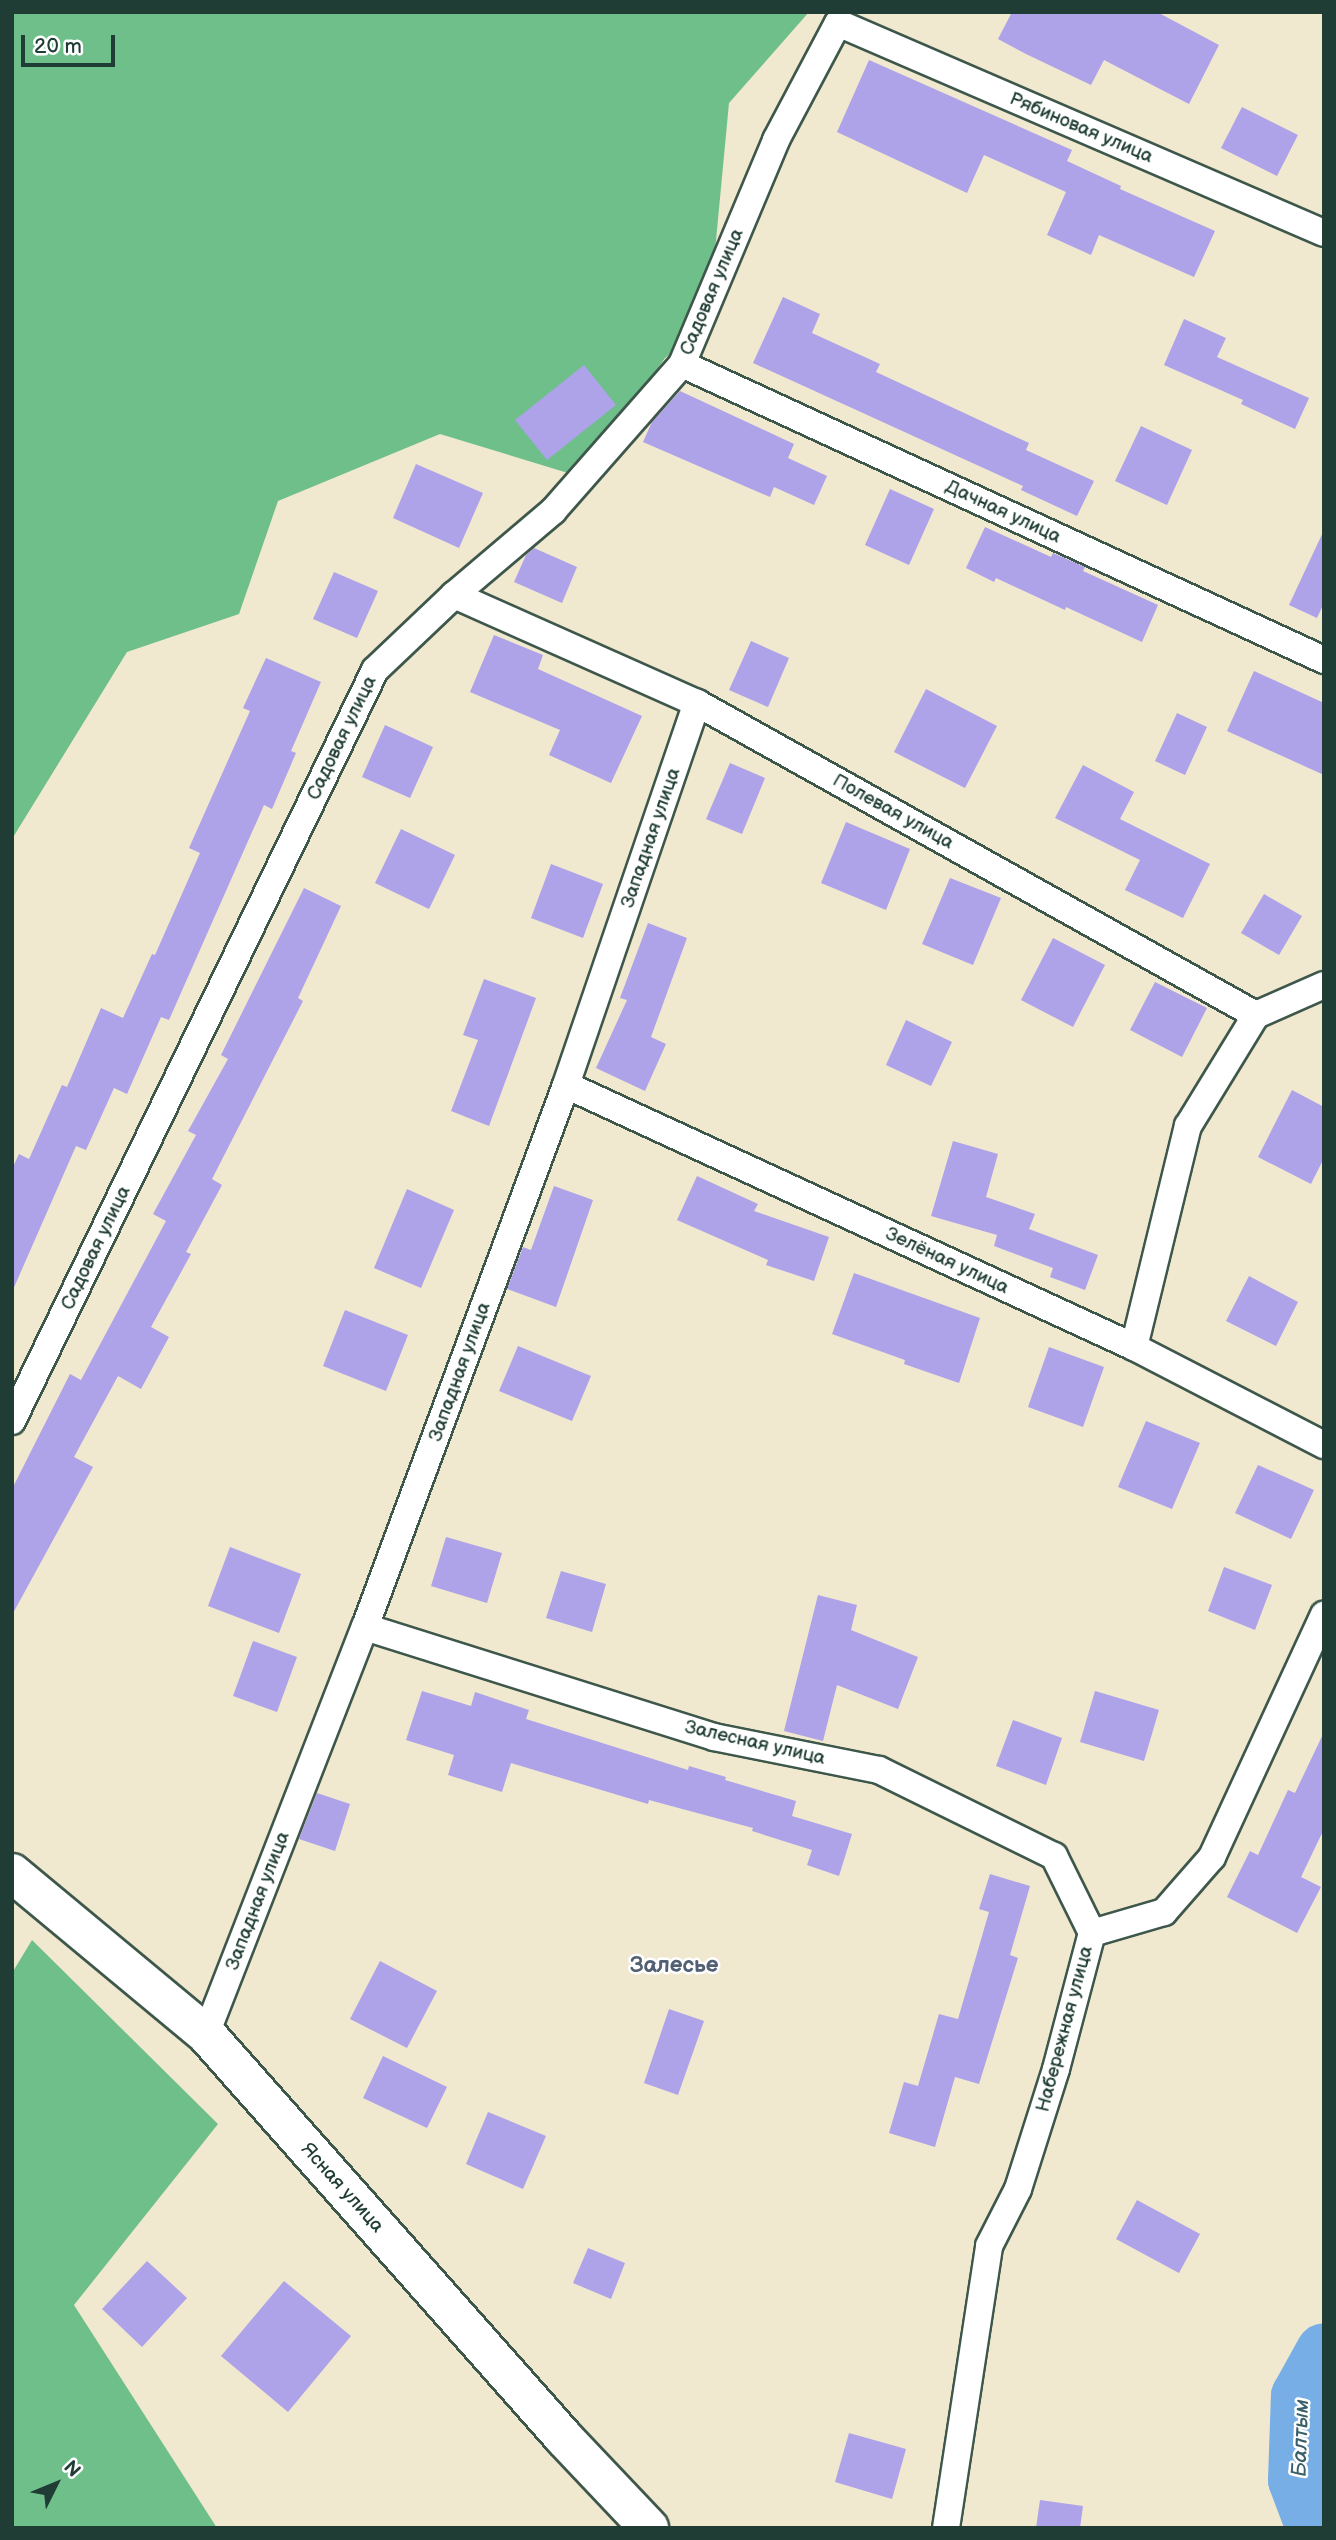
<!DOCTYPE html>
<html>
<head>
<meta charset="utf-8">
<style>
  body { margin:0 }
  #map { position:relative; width:1336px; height:2540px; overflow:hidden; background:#f0e8cf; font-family:"Balsamiq Sans",sans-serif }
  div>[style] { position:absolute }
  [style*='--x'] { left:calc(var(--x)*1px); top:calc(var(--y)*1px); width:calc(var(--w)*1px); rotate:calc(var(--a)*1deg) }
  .forest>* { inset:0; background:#6fbf8b }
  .river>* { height:56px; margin:-28px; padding:0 28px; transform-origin:28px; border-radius:28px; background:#78aee6 }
  .building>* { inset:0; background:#aea2e9 }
  .roads { filter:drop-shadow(2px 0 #3e574b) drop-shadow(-2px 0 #3e574b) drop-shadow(0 2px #3e574b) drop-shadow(0 -2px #3e574b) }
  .minor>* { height:26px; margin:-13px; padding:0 13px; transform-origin:13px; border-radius:13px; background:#fff }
  .secondary>* { height:38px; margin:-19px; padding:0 19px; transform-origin:19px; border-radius:19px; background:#fff }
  span { translate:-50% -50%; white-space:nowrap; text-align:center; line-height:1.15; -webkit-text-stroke:5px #fff; paint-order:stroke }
  .street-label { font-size:19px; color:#1f3d34 }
  .water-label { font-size:21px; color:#3a5f69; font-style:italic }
  .quarter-label { font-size:23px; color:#516073; font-weight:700 }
  .frame { position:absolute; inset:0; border:14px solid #1f3d34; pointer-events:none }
  .north { position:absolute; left:21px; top:2449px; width:70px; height:70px; -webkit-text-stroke:5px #fff; paint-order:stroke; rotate:47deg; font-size:19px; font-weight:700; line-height:28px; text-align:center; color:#1f3d34 }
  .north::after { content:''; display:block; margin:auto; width:24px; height:32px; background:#1f3d34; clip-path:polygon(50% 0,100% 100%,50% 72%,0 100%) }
  .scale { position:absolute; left:21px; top:35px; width:94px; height:32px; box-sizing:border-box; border:4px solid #1f3d34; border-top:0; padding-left:9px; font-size:21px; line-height:24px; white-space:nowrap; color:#1f3d34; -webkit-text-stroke:5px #fff; paint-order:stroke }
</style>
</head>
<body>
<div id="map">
  <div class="forest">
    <div style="clip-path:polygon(12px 12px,809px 12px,729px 103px,708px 325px,665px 358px,581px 477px,440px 434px,278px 501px,239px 614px,127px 652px,12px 839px)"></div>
    <div style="clip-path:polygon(32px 1940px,218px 2124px,74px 2305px,217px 2528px,12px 2528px,12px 1973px)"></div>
  </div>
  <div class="river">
    <div style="--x:1314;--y:2528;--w:51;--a:-110.6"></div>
    <div style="--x:1296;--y:2480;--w:84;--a:-88"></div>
    <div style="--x:1299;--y:2396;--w:51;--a:-60.9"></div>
  </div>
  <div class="building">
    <div style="clip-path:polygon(1012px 12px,1157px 12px,1219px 45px,1189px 104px,1104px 60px,1091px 85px,1026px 54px,998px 39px)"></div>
    <div style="clip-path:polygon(869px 60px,1072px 150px,1067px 161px,1121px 186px,1120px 189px,1215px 231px,1194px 277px,1099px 235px,1091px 255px,1047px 235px,1066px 192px,984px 155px,967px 193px,837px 132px)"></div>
    <div style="clip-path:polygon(1242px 107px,1298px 135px,1277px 176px,1221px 148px)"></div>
    <div style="clip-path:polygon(783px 297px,820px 314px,812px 333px,880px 364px,876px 372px,1029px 443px,1026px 450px,1094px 481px,1077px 516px,1021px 490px,1023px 486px,753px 363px)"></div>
    <div style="clip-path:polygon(1184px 319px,1226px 338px,1217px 357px,1309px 398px,1295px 429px,1241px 404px,1243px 400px,1164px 365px)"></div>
    <div style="clip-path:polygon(584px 365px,616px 405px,547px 460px,515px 420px)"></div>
    <div style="clip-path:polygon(680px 391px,794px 444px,788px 458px,827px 476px,814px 505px,774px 487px,770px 497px,643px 442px,652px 422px)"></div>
    <div style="clip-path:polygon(1141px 426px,1192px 450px,1167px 505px,1115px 481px)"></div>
    <div style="clip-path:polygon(416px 464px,483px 493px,459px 548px,393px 518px)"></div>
    <div style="clip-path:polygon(890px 489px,934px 509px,909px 565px,865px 545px)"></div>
    <div style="clip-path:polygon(985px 527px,1051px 557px,1053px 553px,1085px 567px,1083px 571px,1158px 605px,1142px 642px,1066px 607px,1065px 610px,996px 578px,994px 582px,966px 568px)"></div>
    <div style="clip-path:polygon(1324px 530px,1324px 603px,1317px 618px,1289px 605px)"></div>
    <div style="clip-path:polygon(534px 548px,577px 567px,562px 603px,514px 582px,526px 555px)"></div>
    <div style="clip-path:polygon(334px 572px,378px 591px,357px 638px,313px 619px)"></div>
    <div style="clip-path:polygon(494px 635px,543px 655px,538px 669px,642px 716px,611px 783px,549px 755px,560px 730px,470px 692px)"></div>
    <div style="clip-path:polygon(751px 641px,789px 658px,768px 707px,729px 690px)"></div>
    <div style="clip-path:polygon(266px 658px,321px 682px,291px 751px,296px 753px,272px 809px,264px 805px,169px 1020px,161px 1017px,127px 1094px,114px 1088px,86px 1150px,76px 1146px,12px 1292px,12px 1169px,19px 1154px,29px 1159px,62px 1085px,67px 1087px,101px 1008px,123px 1018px,152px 954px,155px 955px,200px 853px,189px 848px,250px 711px,243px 708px)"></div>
    <div style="clip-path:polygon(1254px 671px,1324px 703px,1324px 775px,1227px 731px)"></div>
    <div style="clip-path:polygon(926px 689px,997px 726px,965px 788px,894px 752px)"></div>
    <div style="clip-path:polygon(1177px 713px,1207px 727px,1185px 775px,1155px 761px)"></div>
    <div style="clip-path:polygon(385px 725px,433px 747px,410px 798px,362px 777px)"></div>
    <div style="clip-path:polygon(730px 763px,765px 778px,742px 834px,706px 819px)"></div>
    <div style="clip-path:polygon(1083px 765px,1134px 792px,1120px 819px,1210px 864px,1183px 918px,1125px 890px,1140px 860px,1055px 818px)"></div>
    <div style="clip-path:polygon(846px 822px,910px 849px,886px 910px,821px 883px)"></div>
    <div style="clip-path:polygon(401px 829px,455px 855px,429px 909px,375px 883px)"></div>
    <div style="clip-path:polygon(551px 864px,603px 884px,583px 938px,531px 918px)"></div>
    <div style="clip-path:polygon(950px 878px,1001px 898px,973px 965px,922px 944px)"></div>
    <div style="clip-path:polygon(304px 888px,341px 906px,298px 998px,303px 1001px,212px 1179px,222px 1185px,186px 1252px,191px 1254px,151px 1327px,169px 1337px,141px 1389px,118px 1376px,74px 1457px,93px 1467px,12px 1615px,12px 1489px,70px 1374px,81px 1380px,166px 1221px,153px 1214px,196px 1135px,188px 1131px,228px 1059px,221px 1055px)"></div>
    <div style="clip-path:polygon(1264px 894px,1302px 916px,1279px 955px,1241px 933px)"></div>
    <div style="clip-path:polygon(648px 923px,687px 938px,651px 1037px,666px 1044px,645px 1091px,596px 1068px,627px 1000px,620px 998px)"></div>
    <div style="clip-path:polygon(1053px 938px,1105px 965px,1073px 1027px,1021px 1000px)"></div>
    <div style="clip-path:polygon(484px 979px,536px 998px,489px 1126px,451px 1111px,478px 1040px,463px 1035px)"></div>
    <div style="clip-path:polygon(1155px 982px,1207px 1008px,1182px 1057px,1130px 1030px)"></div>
    <div style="clip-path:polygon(906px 1020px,952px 1042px,931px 1086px,886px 1065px)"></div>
    <div style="clip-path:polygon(1292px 1090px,1324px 1107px,1324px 1158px,1311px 1184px,1258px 1157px)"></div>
    <div style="clip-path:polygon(953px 1141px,998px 1154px,986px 1197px,1035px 1214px,1029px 1229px,1098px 1255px,1085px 1290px,1050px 1277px,1053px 1268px,994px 1246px,997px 1235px,931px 1216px)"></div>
    <div style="clip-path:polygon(697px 1176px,758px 1204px,754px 1211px,829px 1237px,814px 1281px,766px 1265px,768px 1260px,677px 1220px)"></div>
    <div style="clip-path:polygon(554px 1186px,593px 1200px,556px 1307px,507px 1289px,523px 1247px,531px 1250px)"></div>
    <div style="clip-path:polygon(407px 1189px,454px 1210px,421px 1288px,374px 1268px)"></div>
    <div style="clip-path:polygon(854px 1273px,980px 1318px,959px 1383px,904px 1364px,905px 1360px,832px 1334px)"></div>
    <div style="clip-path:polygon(1249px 1276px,1298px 1302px,1276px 1346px,1226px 1321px)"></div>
    <div style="clip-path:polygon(345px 1310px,408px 1335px,386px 1391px,323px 1366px)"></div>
    <div style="clip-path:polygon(518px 1346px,591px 1376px,572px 1421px,499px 1391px)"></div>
    <div style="clip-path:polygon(1049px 1347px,1104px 1367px,1083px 1427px,1028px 1407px)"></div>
    <div style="clip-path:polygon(1146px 1421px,1200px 1443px,1172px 1509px,1118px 1487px)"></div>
    <div style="clip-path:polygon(1258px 1465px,1314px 1490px,1291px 1539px,1235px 1513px)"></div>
    <div style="clip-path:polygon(446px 1537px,502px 1553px,487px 1603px,431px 1586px)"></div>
    <div style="clip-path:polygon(230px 1547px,301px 1574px,279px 1633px,208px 1606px)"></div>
    <div style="clip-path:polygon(1224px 1567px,1272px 1585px,1255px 1630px,1208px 1611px)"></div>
    <div style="clip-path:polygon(561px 1571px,606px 1584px,592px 1632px,546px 1618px)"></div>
    <div style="clip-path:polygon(818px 1595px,857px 1605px,851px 1630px,918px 1657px,898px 1709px,837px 1685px,823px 1741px,784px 1731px)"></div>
    <div style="clip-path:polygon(253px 1641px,297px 1657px,277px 1712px,233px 1696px)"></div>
    <div style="clip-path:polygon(422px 1691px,471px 1706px,475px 1692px,529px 1710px,526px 1719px,688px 1770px,689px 1766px,726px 1777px,725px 1780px,796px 1801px,792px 1816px,852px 1834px,839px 1876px,807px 1865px,812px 1850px,752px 1831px,753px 1828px,649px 1800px,648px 1804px,511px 1763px,502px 1792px,448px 1775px,454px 1755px,406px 1740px)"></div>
    <div style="clip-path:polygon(1095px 1691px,1159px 1710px,1144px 1761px,1080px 1742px)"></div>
    <div style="clip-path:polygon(1013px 1720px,1062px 1738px,1046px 1785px,996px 1766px)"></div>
    <div style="clip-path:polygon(1324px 1732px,1324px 1829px,1301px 1877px,1321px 1887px,1297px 1933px,1227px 1897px,1250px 1851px,1258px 1855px,1288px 1790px,1295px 1793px)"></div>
    <div style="clip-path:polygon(317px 1793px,350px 1804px,335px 1851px,299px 1839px)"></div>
    <div style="clip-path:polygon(990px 1874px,1030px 1886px,1010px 1955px,1018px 1958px,979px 2084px,955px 2077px,935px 2147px,889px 2133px,904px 2082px,918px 2086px,939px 2014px,958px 2019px,989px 1912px,979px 1909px)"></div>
    <div style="clip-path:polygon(380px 1961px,437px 1991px,407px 2048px,350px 2019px)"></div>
    <div style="clip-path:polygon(669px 2009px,704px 2021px,678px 2095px,644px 2083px)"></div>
    <div style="clip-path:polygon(383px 2056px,447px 2087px,427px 2128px,363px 2098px)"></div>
    <div style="clip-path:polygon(488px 2112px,546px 2136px,523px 2189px,466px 2164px)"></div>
    <div style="clip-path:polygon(1137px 2200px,1200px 2234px,1179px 2273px,1116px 2239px)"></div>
    <div style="clip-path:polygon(588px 2248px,625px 2263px,611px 2299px,573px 2283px)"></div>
    <div style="clip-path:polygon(147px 2261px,187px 2298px,142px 2347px,102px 2309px)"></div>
    <div style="clip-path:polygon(284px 2281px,351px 2336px,288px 2412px,221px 2356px)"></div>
    <div style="clip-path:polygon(849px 2433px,906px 2449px,892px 2499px,835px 2482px)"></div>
    <div style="clip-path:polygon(1040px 2500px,1083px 2506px,1080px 2528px,1036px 2528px)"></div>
  </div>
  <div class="roads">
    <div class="minor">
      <div style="--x:682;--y:364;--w:707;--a:24.75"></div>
      <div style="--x:454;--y:595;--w:266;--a:24"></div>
      <div style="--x:697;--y:703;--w:640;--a:29.17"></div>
      <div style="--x:1256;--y:1015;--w:74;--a:-23.8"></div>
      <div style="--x:566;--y:1085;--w:626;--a:24.76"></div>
      <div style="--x:1134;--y:1347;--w:214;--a:27.3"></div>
      <div style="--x:1134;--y:1347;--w:228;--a:-76.3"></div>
      <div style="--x:1188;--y:1126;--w:130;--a:-58.5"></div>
      <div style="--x:12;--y:1421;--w:834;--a:-64.2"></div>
      <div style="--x:375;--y:670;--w:109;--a:-43.5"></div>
      <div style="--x:454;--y:595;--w:130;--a:-40.3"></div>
      <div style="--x:553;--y:511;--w:196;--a:-48.7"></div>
      <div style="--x:682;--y:364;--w:243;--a:-67.2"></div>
      <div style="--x:776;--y:140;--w:132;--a:-62.1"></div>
      <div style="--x:838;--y:23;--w:529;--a:23.37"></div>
      <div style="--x:365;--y:1627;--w:366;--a:17.5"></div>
      <div style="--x:714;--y:1737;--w:168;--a:11.3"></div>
      <div style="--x:879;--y:1770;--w:195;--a:26.2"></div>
      <div style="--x:1054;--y:1856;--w:86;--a:63.7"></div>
      <div style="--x:206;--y:2034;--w:437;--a:-68.7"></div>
      <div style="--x:365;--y:1627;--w:578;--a:-69.65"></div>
      <div style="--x:566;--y:1085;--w:404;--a:-71.1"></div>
      <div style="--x:946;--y:2528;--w:285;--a:-81.3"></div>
      <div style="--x:989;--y:2246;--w:64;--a:-63"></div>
      <div style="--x:1018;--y:2189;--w:126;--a:-72.4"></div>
      <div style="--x:1056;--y:2069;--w:141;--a:-75.2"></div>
      <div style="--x:1092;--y:1933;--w:75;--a:-16.3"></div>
      <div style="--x:1164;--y:1912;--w:73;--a:-48.9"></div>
      <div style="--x:1212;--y:1857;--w:267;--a:-65.2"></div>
    </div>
    <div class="secondary">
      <div style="--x:12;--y:1873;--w:252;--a:39.7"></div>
      <div style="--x:206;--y:2034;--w:540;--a:48.45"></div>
      <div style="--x:564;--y:2438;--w:124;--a:46.6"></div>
    </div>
  </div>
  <div class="street-label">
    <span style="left:1081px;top:128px;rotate:23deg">Рябиновая улица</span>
    <span style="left:712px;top:292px;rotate:-67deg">Садовая улица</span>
    <span style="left:1003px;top:512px;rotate:25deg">Дачная улица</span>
    <span style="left:342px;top:738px;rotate:-64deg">Садовая улица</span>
    <span style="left:893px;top:812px;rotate:29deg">Полевая улица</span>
    <span style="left:651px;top:838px;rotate:-71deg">Западная улица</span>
    <span style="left:96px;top:1248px;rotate:-64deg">Садовая улица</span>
    <span style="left:947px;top:1261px;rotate:25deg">Зелёная улица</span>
    <span style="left:460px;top:1372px;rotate:-70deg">Западная улица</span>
    <span style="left:755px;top:1743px;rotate:13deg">Залесная улица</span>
    <span style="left:258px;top:1901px;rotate:-69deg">Западная улица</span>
    <span style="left:1065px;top:2029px;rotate:-75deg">Набережная улица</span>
    <span style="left:342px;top:2188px;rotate:48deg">Ясная улица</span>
  </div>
  <div class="water-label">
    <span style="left:1301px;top:2438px;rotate:-88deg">Балтым</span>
  </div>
  <div class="quarter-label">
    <span style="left:674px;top:1965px">Залесье</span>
  </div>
  <div class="frame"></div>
  <div class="north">N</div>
  <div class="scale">20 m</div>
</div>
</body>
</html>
